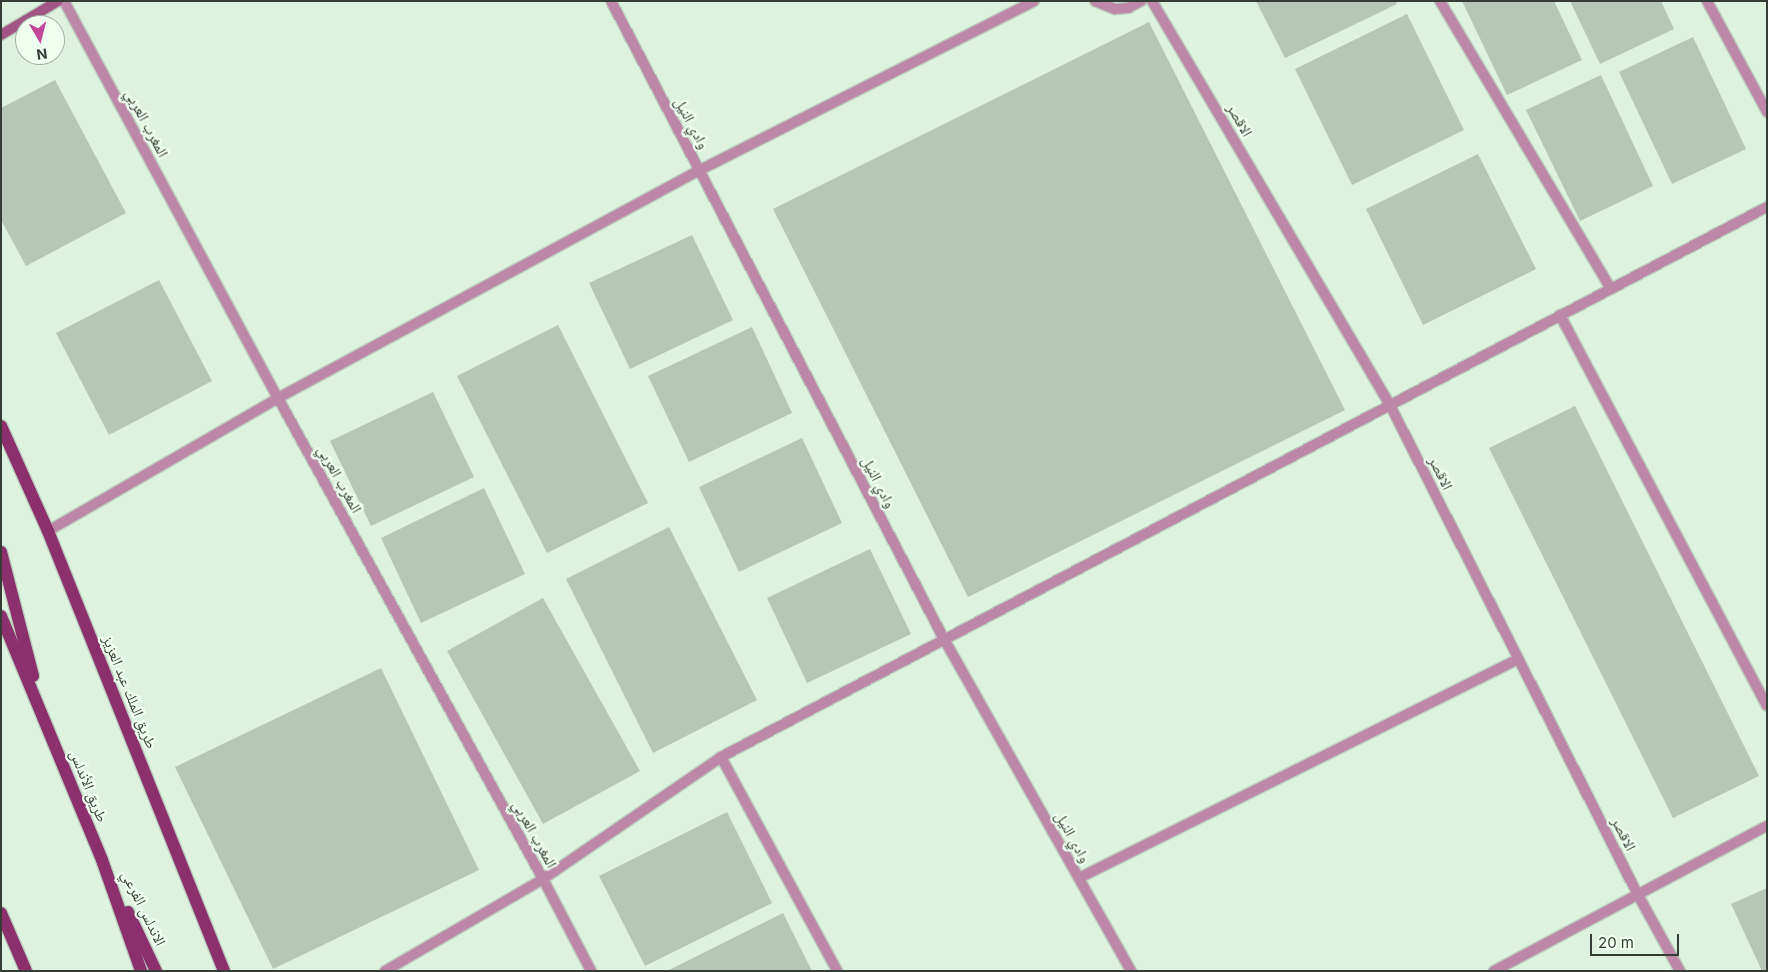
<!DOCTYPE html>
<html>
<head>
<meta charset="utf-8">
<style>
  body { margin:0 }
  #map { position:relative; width:1768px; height:972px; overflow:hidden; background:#def2e0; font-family:Inter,"Noto Naskh Arabic",sans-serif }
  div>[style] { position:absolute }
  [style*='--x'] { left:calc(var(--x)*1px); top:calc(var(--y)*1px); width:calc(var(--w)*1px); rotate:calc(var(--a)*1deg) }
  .building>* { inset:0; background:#b5c8b7 }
  .roads { filter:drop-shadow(1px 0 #bccebe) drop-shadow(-1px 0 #bccebe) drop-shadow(0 1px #bccebe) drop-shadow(0 -1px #bccebe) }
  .lane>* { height:10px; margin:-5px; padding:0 5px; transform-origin:5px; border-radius:5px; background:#bd88a7 }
  .street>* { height:10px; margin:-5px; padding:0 5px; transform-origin:5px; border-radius:5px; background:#bd88a7 }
  .secondary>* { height:10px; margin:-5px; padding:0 5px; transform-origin:5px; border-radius:5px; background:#a25686 }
  .primary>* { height:12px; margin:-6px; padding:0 6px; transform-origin:6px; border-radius:6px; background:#8c2f6d }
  span { translate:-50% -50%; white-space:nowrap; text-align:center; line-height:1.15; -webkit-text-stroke:4.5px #eefeef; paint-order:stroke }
  .street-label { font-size:15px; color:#343c35 }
  .frame { position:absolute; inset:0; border:2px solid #343c35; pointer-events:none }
  .north { position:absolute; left:15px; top:15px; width:50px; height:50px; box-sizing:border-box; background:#eefeef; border:1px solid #a4b0a5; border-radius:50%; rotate:172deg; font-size:14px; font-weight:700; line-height:20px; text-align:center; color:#343c35 }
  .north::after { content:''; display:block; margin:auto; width:18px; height:22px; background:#c14698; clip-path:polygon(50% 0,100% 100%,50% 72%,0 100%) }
  .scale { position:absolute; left:1590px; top:934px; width:89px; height:22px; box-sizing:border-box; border:2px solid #343c35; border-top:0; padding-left:6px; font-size:15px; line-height:18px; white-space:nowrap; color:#343c35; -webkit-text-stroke:4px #eefeef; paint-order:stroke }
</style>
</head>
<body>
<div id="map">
  <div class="building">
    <div style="clip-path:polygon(1256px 1px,1396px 1px,1397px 4px,1285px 58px)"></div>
    <div style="clip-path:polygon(1462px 1px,1554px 1px,1582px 60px,1507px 95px)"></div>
    <div style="clip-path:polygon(1570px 1px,1661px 1px,1674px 29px,1600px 64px)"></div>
    <div style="clip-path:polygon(1407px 14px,1464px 130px,1352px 185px,1295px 69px)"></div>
    <div style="clip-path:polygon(1149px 22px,1345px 410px,968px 597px,773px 209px)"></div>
    <div style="clip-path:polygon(1693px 37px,1746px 149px,1672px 184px,1619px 72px)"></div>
    <div style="clip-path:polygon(1601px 75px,1653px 186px,1580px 221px,1526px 110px)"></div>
    <div style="clip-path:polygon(55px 80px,126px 213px,26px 266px,1px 220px,1px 108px)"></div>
    <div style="clip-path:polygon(1478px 154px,1536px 269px,1423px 325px,1366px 209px)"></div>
    <div style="clip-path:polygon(692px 235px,733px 320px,630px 369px,589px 283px)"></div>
    <div style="clip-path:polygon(159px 280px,212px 381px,109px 435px,56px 333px)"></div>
    <div style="clip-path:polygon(558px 325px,648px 503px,547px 553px,457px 376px)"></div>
    <div style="clip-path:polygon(752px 327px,792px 413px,689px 462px,648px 376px)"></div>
    <div style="clip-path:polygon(433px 392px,474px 477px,371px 526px,330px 441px)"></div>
    <div style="clip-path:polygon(1575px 406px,1759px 776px,1673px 818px,1489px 448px)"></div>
    <div style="clip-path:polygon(802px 438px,842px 523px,739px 572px,699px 487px)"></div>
    <div style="clip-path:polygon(484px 488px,525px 574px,421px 623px,381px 538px)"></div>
    <div style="clip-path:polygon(669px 527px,757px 700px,653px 753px,566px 579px)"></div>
    <div style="clip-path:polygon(870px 549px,911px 634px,807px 683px,767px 598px)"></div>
    <div style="clip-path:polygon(543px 598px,640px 771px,543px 824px,447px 651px)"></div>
    <div style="clip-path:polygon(381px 668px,479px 870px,273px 969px,175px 767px)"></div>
    <div style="clip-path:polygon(727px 812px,772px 903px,645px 966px,599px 876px)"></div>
    <div style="clip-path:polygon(1767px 888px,1767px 971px,1762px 971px,1731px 904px)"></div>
    <div style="clip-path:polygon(783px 913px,812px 971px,667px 971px)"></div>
  </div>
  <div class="roads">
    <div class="lane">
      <div style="--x:1440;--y:1;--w:335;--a:59.3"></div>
      <div style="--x:1560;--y:315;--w:442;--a:62.1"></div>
      <div style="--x:721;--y:757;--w:243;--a:61.5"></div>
      <div style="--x:1079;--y:878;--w:491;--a:-26.5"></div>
    </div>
    <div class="street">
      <div style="--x:64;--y:1;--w:451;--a:61.7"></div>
      <div style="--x:278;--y:398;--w:549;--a:61.15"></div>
      <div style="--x:543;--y:879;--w:104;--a:62.4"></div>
      <div style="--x:611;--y:1;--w:720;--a:62.44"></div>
      <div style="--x:944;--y:639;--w:381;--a:60.6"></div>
      <div style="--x:1095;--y:1;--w:22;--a:22"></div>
      <div style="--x:1115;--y:9;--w:13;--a:-4"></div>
      <div style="--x:1128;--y:8;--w:15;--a:-28"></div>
      <div style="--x:1152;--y:1;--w:469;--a:59.5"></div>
      <div style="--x:1390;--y:405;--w:549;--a:63.16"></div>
      <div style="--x:1638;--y:895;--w:87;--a:61.1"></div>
      <div style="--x:1707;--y:1;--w:126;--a:61.6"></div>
      <div style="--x:48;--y:531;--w:266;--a:-30"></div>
      <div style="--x:278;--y:398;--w:480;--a:-28.4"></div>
      <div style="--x:700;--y:170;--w:374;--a:-26.8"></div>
      <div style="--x:385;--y:971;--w:183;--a:-30.2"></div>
      <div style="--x:543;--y:879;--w:216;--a:-34.4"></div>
      <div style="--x:721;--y:757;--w:1182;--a:-27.74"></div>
      <div style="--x:1494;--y:971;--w:309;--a:-28"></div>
    </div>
    <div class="secondary">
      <div style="--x:1;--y:35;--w:66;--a:-30.8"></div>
    </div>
    <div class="primary">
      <div style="--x:1;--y:426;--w:115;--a:65.9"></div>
      <div style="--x:48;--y:531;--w:474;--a:68.2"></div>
      <div style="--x:1;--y:552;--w:128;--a:75.5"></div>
      <div style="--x:1;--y:616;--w:264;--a:67.5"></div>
      <div style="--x:102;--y:860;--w:118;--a:70.6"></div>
      <div style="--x:128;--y:912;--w:65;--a:64.6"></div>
      <div style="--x:1;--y:913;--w:63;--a:66.7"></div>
    </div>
  </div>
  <div class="street-label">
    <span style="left:1240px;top:120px;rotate:60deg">الاقصر</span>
    <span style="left:147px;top:123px;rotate:62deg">المغرب العربي</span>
    <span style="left:692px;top:123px;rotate:62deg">وادي النيل</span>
    <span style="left:1441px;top:473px;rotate:63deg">الاقصر</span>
    <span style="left:340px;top:479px;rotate:61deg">المغرب العربي</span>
    <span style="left:879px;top:482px;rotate:63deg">وادي النيل</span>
    <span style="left:130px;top:692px;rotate:68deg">طريق الملك عبد العزيز</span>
    <span style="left:89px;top:786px;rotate:68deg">طريق الأندلس</span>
    <span style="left:535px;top:834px;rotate:61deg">المغرب العربي</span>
    <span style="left:1624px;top:834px;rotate:63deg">الاقصر</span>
    <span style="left:1073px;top:837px;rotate:61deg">وادي النيل</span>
    <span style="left:144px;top:908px;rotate:64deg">الاندلس الفرعي</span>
  </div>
  <div class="frame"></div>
  <div class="north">N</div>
  <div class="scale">20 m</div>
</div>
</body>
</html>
